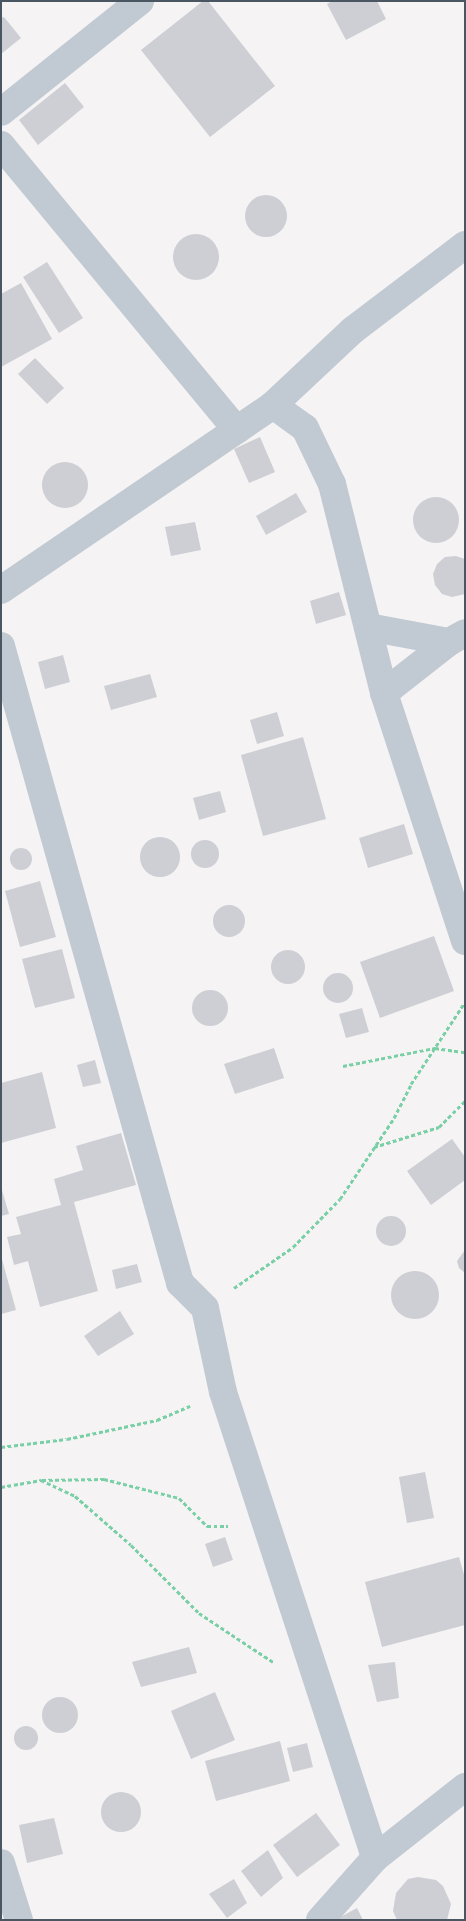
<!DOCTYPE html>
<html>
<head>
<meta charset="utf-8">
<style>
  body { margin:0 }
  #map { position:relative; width:466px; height:1921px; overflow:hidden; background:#f5f3f3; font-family:"Public Sans",sans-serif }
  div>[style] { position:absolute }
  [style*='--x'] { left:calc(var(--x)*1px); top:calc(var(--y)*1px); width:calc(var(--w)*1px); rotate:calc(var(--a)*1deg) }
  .building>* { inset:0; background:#cdcfd5 }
  .round { border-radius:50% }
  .path>* { height:3px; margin-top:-1.5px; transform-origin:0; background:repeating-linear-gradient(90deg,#7ad0a6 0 4px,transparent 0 6.5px) }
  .street>* { height:28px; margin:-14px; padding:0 14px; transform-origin:14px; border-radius:14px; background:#c1cad2 }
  span { translate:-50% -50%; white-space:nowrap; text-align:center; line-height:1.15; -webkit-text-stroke:4.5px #fff; paint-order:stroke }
  .frame { position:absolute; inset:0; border:2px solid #4a5661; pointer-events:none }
</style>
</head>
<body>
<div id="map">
  <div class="building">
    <div style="clip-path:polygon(203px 1px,208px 1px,275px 86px,210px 137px,141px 50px)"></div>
    <div style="clip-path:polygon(332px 1px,377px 1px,386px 19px,346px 40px,327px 4px)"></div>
    <div style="clip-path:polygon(4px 17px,21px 38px,1px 54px,1px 18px)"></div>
    <div style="clip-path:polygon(65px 83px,84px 107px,38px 145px,19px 120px)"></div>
    <div class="round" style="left:245px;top:195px;width:42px;height:42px"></div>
    <div class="round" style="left:173px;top:234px;width:46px;height:46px"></div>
    <div style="clip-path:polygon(47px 262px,83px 318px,59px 333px,23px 277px)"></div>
    <div style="clip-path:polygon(21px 283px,52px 339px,1px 367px,1px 294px)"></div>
    <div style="clip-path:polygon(35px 358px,64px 388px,47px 404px,18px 374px)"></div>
    <div style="clip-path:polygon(260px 437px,275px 472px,249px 483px,234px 449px)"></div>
    <div class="round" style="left:42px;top:462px;width:46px;height:46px"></div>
    <div style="clip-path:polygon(296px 493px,307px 512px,266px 535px,256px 516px)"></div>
    <div class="round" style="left:413px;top:497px;width:46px;height:46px"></div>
    <div style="clip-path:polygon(195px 522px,201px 550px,171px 556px,165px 527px)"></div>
    <div style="clip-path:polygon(456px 556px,465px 559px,465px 594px,452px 597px,442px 594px,435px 585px,433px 574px,437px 564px,445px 557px)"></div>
    <div style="clip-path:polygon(339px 592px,346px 615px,316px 624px,310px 601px)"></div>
    <div style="clip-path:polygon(63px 655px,70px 682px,45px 689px,38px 662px)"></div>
    <div style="clip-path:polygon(150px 674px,157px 697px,111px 710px,104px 686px)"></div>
    <div style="clip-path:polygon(277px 712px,284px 736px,257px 744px,250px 720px)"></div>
    <div style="clip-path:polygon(303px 737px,326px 819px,263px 836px,241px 755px)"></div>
    <div style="clip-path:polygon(220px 791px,226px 812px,199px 820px,193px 798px)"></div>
    <div style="clip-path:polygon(404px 824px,413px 854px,368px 868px,359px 838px)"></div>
    <div class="round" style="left:140px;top:837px;width:40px;height:40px"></div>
    <div class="round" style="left:191px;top:840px;width:28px;height:28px"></div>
    <div class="round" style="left:10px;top:848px;width:22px;height:22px"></div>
    <div style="clip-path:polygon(40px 881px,56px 937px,20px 947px,5px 891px)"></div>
    <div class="round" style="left:213px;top:905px;width:32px;height:32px"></div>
    <div style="clip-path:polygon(434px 936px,454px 991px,380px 1018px,360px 962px)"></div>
    <div style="clip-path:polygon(62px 949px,75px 998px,35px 1008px,22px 959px)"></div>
    <div class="round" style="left:271px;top:950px;width:34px;height:34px"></div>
    <div class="round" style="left:323px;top:973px;width:30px;height:30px"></div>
    <div class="round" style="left:192px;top:990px;width:36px;height:36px"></div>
    <div style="clip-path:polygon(362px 1008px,369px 1032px,346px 1038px,339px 1014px)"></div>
    <div style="clip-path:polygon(274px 1048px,284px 1078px,235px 1094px,224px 1064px)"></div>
    <div style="clip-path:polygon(95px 1060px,101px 1083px,83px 1087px,77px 1065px)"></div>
    <div style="clip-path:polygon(42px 1072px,56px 1128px,1px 1143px,1px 1083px)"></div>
    <div style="clip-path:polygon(121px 1133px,136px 1185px,74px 1202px,98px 1291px,40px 1307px,28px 1261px,14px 1265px,7px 1237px,21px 1234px,16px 1217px,61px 1205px,54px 1179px,83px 1170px,76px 1146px)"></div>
    <div style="clip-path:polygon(452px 1139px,465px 1157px,465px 1180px,431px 1205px,407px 1171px)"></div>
    <div style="clip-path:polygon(1px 1187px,9px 1214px,1px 1216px)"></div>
    <div class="round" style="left:376px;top:1216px;width:30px;height:30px"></div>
    <div style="clip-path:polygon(465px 1250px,465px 1273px,459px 1268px,457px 1261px)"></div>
    <div style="clip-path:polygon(1px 1256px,16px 1310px,1px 1314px)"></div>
    <div style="clip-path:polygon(137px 1264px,142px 1282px,116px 1289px,112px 1270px)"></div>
    <div class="round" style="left:391px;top:1271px;width:48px;height:48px"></div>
    <div style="clip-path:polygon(120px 1311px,134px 1334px,98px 1356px,84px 1336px)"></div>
    <div style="clip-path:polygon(425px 1472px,434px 1518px,407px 1523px,399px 1477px)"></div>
    <div style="clip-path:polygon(225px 1537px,233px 1560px,213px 1567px,205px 1544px)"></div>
    <div style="clip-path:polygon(459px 1557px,465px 1578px,465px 1625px,382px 1647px,365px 1582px)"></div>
    <div style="clip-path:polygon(189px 1647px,197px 1673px,141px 1687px,132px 1662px)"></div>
    <div style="clip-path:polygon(395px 1662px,399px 1698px,377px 1702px,368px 1665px)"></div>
    <div style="clip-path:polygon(215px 1692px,235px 1740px,191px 1759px,171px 1711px)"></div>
    <div class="round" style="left:42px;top:1697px;width:36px;height:36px"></div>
    <div class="round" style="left:14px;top:1726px;width:24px;height:24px"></div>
    <div style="clip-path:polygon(280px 1741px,290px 1781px,216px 1801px,205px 1761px)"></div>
    <div style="clip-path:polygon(307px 1743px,313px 1767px,293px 1772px,287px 1748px)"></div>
    <div class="round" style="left:101px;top:1792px;width:40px;height:40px"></div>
    <div style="clip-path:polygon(316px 1813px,340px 1845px,297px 1877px,273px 1845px)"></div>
    <div style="clip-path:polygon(54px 1818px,63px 1854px,27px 1863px,19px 1825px)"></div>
    <div style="clip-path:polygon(268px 1850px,283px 1878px,261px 1897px,241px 1871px)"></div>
    <div style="clip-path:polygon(418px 1877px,436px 1880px,443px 1886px,451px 1904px,447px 1920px,397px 1920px,393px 1911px,396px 1893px,408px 1879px)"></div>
    <div style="clip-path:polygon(234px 1879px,247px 1903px,227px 1918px,209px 1894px)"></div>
    <div style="clip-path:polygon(357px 1908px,363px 1920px,335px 1920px)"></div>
  </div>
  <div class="path">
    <div style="--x:343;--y:1066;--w:94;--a:-11.1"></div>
    <div style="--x:435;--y:1048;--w:30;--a:8"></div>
    <div style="--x:374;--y:1147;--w:68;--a:-17.1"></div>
    <div style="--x:439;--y:1127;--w:37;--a:-45"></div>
    <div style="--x:234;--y:1288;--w:72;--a:-34.8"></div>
    <div style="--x:293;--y:1247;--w:67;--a:-45.6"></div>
    <div style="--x:340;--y:1199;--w:97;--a:-56.3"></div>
    <div style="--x:394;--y:1118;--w:38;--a:-63"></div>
    <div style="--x:411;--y:1084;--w:98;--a:-56.6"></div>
    <div style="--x:1;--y:1447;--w:66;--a:-6.9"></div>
    <div style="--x:67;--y:1439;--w:92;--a:-11.9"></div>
    <div style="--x:157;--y:1420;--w:36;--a:-23"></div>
    <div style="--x:42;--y:1480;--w:62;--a:-0.9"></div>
    <div style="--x:104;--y:1479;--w:77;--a:14.2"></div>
    <div style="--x:179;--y:1498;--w:40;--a:45"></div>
    <div style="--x:207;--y:1526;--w:21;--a:0"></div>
    <div style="--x:1;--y:1487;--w:41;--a:-9.9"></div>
    <div style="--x:41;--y:1480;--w:38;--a:25"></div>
    <div style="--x:75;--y:1496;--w:74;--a:41.2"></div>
    <div style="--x:131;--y:1545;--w:96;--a:45"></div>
    <div style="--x:199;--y:1613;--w:89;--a:33.5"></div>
  </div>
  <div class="street">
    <div style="--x:1;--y:112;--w:178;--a:-38.6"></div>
    <div style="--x:1;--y:145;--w:370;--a:50.4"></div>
    <div style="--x:273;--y:405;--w:39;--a:36"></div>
    <div style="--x:305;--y:428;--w:62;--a:64.3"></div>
    <div style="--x:332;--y:484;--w:215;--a:76"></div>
    <div style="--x:384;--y:693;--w:261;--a:71.9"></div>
    <div style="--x:1;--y:590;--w:329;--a:-34.2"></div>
    <div style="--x:273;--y:405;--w:110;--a:-43.2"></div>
    <div style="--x:353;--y:330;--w:141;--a:-37.2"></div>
    <div style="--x:368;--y:627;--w:82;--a:10.5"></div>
    <div style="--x:1;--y:646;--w:662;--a:74.3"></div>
    <div style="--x:180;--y:1283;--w:35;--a:45"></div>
    <div style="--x:205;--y:1308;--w:86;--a:77.9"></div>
    <div style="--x:223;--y:1392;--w:490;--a:71.9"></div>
    <div style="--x:384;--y:693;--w:83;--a:-38.1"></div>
    <div style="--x:449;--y:642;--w:18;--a:-29"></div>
    <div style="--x:1;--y:1863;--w:60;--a:72.5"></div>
    <div style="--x:320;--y:1920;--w:83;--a:-48.4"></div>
    <div style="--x:375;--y:1858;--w:115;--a:-38.3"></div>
  </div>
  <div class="frame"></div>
</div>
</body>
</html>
